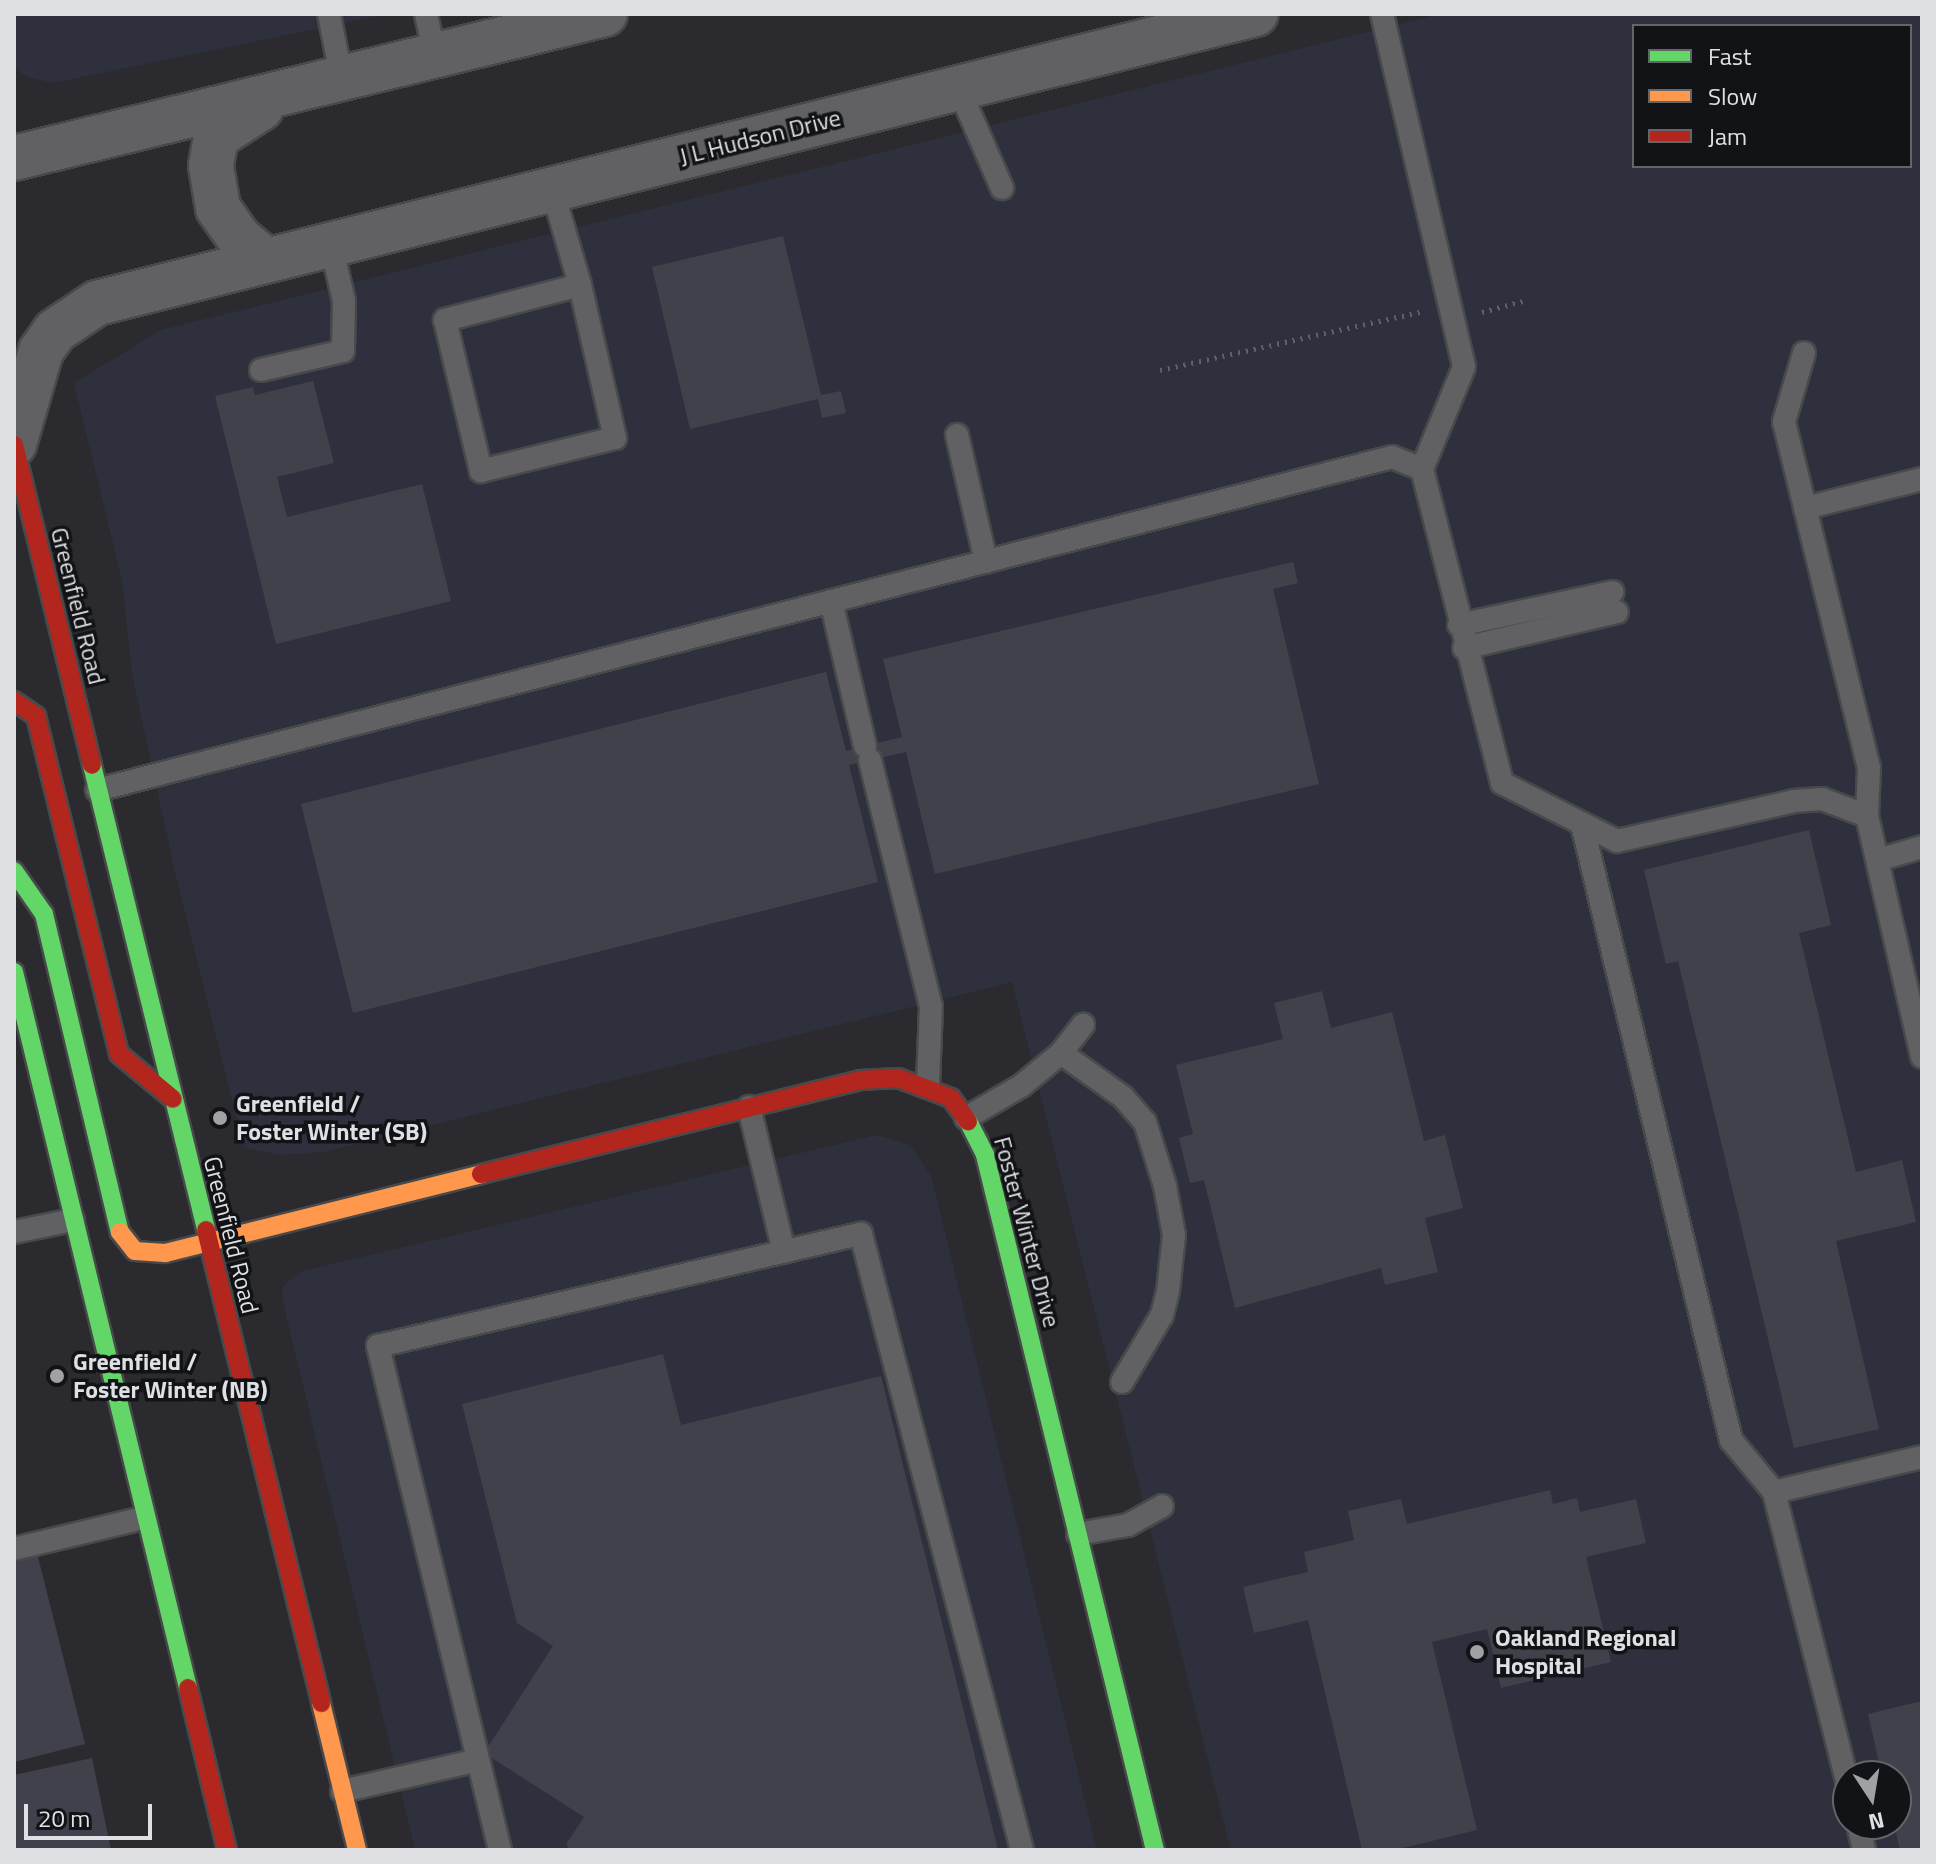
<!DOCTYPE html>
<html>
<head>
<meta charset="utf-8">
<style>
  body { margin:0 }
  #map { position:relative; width:1936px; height:1864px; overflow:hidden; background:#2b2b2f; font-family:"Titillium Web",sans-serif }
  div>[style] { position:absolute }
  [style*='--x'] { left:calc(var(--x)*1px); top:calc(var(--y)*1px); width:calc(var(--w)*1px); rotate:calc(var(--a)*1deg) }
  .built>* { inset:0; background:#2e313d }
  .building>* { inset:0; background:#40414b }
  .path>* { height:5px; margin-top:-2.5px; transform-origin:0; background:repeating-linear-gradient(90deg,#616162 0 2px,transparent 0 8px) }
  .roads { filter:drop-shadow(2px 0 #48494b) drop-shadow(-2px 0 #48494b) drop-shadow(0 2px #48494b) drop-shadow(0 -2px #48494b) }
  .lane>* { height:22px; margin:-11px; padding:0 11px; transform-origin:11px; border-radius:11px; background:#616163 }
  .street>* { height:44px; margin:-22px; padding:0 22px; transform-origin:22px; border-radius:22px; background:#616163 }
  .fast>* { height:18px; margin:-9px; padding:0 9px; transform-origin:9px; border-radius:9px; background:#63d668 }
  .slow>* { height:18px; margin:-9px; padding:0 9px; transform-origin:9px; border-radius:9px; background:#ff974d }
  .jam>* { height:18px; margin:-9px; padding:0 9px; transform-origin:9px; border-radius:9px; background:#b3261e }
  .dots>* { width:22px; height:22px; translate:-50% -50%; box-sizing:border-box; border:4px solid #121316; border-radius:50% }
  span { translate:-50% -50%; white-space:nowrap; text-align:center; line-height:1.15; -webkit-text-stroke:7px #121316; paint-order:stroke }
  .street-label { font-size:24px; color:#dee0e4 }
  .poi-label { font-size:24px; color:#dee0e4; font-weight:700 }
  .left { translate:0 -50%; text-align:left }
  .frame { position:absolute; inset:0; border:16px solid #dee0e4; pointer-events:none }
  .legend { position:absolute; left:1632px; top:24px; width:280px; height:144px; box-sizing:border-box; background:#121316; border:2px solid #646568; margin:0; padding:10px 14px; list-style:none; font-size:24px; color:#dee0e4 }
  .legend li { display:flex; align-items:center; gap:16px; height:40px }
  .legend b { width:40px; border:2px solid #646568 }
  .north { position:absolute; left:1832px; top:1760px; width:80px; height:80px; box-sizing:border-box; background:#121316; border:2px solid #646568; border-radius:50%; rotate:168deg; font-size:22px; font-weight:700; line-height:32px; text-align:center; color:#dee0e4 }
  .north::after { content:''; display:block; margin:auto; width:28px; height:36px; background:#9fa1a5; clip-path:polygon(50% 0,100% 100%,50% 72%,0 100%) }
  .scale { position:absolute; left:24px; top:1804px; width:128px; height:36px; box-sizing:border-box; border:4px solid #dee0e4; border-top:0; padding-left:10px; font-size:24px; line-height:28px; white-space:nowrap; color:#dee0e4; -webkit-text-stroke:6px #121316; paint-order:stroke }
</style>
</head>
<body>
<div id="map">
  <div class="built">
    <div style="clip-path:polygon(14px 14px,388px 14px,53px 83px,25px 76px,14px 67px)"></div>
    <div style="clip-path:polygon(evenodd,1441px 14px,1922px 14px,1922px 1850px,1231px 1850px,1012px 982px,323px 1152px,280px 1155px,244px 1147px,174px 868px,132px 673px,122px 580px,74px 383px,161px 330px,1441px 14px,1634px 26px,1910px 26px,1910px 166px,1634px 166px,1634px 26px,1441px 14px,1848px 1776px,1896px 1776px,1896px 1824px,1848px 1824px,1848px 1776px)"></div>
    <div style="clip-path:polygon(877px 1135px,910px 1145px,931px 1176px,1097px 1850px,415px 1850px,282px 1298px,283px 1286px,299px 1272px)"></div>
  </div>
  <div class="building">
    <div style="clip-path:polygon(783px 236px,821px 395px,841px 391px,846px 413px,822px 418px,818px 399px,690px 429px,652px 267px)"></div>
    <div style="clip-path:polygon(313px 381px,334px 463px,277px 477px,287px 517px,422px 484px,451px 601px,276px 644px,215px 396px,253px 387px,255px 395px)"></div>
    <div style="clip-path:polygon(1293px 562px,1298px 583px,1273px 589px,1319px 784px,935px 874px,906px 752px,870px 760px,849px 765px,878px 882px,353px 1013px,301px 804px,826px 672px,846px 751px,902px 737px,883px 659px)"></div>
    <div style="clip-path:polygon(1809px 830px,1831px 925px,1799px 933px,1856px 1172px,1902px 1160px,1916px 1222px,1836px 1241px,1879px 1429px,1794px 1448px,1678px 961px,1666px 964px,1644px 870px)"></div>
    <div style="clip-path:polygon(1322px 991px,1331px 1028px,1392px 1012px,1424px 1141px,1445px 1135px,1463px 1208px,1425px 1218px,1438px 1272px,1385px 1285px,1381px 1268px,1235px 1308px,1204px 1180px,1190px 1183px,1179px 1138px,1193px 1134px,1176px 1065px,1283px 1039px,1274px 1003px)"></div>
    <div style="clip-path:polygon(663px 1354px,681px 1425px,881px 1376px,998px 1850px,568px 1850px,567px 1843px,584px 1817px,484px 1753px,553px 1646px,517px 1623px,462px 1404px)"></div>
    <div style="clip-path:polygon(1550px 1490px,1553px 1504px,1577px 1498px,1580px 1512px,1636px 1499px,1646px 1543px,1586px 1557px,1611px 1662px,1501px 1688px,1487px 1629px,1432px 1642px,1477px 1830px,1394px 1850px,1362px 1850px,1308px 1620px,1254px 1633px,1243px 1587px,1308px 1572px,1304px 1552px,1354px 1540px,1348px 1511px,1401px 1499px,1407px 1524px)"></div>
    <div style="clip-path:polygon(37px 1553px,85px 1744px,14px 1762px,14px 1559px)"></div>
    <div style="clip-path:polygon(1922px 1701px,1922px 1850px,1900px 1850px,1894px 1824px,1896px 1776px,1882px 1776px,1868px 1714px)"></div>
    <div style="clip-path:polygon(92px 1758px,111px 1850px,14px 1850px,14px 1775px)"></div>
  </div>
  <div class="path">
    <div style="--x:1482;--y:312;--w:42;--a:-15"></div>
    <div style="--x:1160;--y:370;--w:266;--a:-12.6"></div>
  </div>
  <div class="roads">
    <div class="lane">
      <div style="--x:329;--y:14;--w:67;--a:78.9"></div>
      <div style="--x:426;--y:14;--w:44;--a:78.2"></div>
      <div style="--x:1382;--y:14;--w:362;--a:76.9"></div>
      <div style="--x:1464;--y:367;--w:110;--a:112.4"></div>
      <div style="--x:959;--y:89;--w:108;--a:66.5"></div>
      <div style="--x:552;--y:189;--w:100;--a:73.7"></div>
      <div style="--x:580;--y:285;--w:157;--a:77.1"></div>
      <div style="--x:615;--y:438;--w:138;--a:166.2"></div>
      <div style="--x:481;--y:471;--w:155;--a:-103.4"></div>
      <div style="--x:445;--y:320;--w:139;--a:-14.5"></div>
      <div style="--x:1804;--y:353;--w:72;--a:106.2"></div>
      <div style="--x:1784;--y:422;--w:356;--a:76.2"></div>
      <div style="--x:1869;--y:768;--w:48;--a:92.4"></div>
      <div style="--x:1867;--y:816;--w:247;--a:77.1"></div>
      <div style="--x:261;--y:370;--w:84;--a:-13"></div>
      <div style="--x:343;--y:351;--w:50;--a:-88.9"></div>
      <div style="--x:344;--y:301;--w:57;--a:-103.1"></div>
      <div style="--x:957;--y:435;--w:130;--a:77.1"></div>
      <div style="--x:1805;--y:508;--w:121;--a:-13.9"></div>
      <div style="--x:831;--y:601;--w:149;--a:76.8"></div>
      <div style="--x:1459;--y:625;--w:157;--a:-12.1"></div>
      <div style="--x:1464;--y:648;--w:157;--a:-13.2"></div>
      <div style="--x:870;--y:760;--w:253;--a:76.1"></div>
      <div style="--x:931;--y:1006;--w:79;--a:92.2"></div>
      <div style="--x:97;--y:790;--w:1337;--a:-14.42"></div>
      <div style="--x:1392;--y:457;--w:32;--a:22"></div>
      <div style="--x:1422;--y:469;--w:324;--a:75.7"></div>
      <div style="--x:1502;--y:783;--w:129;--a:26.8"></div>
      <div style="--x:1617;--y:841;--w:181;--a:-12.7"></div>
      <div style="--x:1794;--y:801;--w:28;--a:-4"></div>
      <div style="--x:1822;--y:799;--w:48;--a:20.7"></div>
      <div style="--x:1582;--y:824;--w:634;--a:76.4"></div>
      <div style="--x:1731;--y:1440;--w:67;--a:50.4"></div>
      <div style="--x:1774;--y:1492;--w:301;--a:75.8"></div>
      <div style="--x:1878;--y:860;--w:46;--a:-16.5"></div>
      <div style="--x:1061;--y:1053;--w:76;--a:35.4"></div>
      <div style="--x:1123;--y:1097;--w:33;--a:49"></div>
      <div style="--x:1145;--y:1122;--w:67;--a:72.6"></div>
      <div style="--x:1165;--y:1186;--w:50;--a:79.6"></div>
      <div style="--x:1174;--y:1235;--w:56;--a:96.1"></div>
      <div style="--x:1168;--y:1291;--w:25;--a:104"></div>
      <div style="--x:1162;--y:1315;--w:78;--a:120.8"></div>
      <div style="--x:749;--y:1107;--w:149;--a:76.4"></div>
      <div style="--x:966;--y:1118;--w:64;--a:-30.2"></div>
      <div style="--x:1021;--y:1086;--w:52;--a:-39.5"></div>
      <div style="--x:1061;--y:1053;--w:36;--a:-52"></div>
      <div style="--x:14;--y:1232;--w:60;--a:-11.5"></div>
      <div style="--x:1774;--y:1492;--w:152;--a:-13.3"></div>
      <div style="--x:1078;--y:1534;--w:51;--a:-10.2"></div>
      <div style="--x:1128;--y:1525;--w:39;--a:-29"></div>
      <div style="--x:14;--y:1549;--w:133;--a:-13.5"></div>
      <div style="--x:342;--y:1791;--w:139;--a:-12.8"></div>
      <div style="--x:1858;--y:1824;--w:27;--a:77"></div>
      <div style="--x:500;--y:1850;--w:519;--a:-103.61"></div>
      <div style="--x:378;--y:1346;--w:496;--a:-13.1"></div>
      <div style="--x:861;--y:1234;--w:637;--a:75.35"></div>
    </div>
    <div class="street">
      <div style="--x:261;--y:108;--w:54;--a:147.2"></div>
      <div style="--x:216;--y:137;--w:29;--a:100"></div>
      <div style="--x:211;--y:166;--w:43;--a:80.5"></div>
      <div style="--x:218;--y:208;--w:37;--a:55"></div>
      <div style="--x:239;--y:238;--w:34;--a:40"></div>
      <div style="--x:14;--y:158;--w:608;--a:-13.69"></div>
      <div style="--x:14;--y:444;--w:97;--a:-73.8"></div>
      <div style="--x:41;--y:351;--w:24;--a:-55"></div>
      <div style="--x:55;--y:331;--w:50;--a:-33.7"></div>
      <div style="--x:97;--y:303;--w:1194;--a:-14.01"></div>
    </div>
    <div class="fast">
      <div style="--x:92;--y:765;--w:479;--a:76.2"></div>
      <div style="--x:14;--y:871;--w:52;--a:55.1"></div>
      <div style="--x:44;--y:914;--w:327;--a:76.6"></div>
      <div style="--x:14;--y:972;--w:737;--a:76.34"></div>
      <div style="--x:968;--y:1121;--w:38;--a:63"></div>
      <div style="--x:985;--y:1155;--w:715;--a:76.26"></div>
    </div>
    <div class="slow">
      <div style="--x:120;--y:1232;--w:24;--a:52"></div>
      <div style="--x:135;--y:1251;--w:30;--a:4"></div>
      <div style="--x:165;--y:1253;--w:326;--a:-14"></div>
      <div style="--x:321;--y:1703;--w:151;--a:76.2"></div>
    </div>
    <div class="jam">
      <div style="--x:14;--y:445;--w:329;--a:76.3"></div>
      <div style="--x:14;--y:701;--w:27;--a:34"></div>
      <div style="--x:36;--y:716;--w:348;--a:76.2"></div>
      <div style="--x:119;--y:1054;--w:70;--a:39.8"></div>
      <div style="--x:481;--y:1174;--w:390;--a:-13.9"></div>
      <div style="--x:860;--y:1080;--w:38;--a:-3"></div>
      <div style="--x:898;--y:1078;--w:57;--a:20.7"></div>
      <div style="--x:951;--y:1098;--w:29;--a:54"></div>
      <div style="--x:206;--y:1230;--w:487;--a:76.3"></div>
      <div style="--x:188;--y:1688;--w:167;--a:76.5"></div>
    </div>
  </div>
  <div class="dots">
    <div style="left:220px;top:1118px;background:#9fa1a5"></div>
    <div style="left:57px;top:1376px;background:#9fa1a5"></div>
    <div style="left:1477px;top:1652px;background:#9fa1a5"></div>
  </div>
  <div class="street-label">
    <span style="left:760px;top:137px;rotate:-14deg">J L Hudson Drive</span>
    <span style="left:78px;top:606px;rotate:76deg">Greenfield Road</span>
    <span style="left:1027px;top:1232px;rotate:75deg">Foster Winter Drive</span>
    <span style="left:231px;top:1235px;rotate:76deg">Greenfield Road</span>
  </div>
  <div class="poi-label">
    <span class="left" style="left:236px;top:1118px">Greenfield /<br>Foster Winter (SB)</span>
    <span class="left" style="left:73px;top:1376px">Greenfield /<br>Foster Winter (NB)</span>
    <span class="left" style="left:1495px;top:1652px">Oakland Regional<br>Hospital</span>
  </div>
  <div class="frame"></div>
  <ul class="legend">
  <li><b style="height:10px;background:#63d668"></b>Fast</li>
  <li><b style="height:10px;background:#ff974d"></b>Slow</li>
  <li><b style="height:10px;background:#b3261e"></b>Jam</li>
  </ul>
  <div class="north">N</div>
  <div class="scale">20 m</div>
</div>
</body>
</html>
